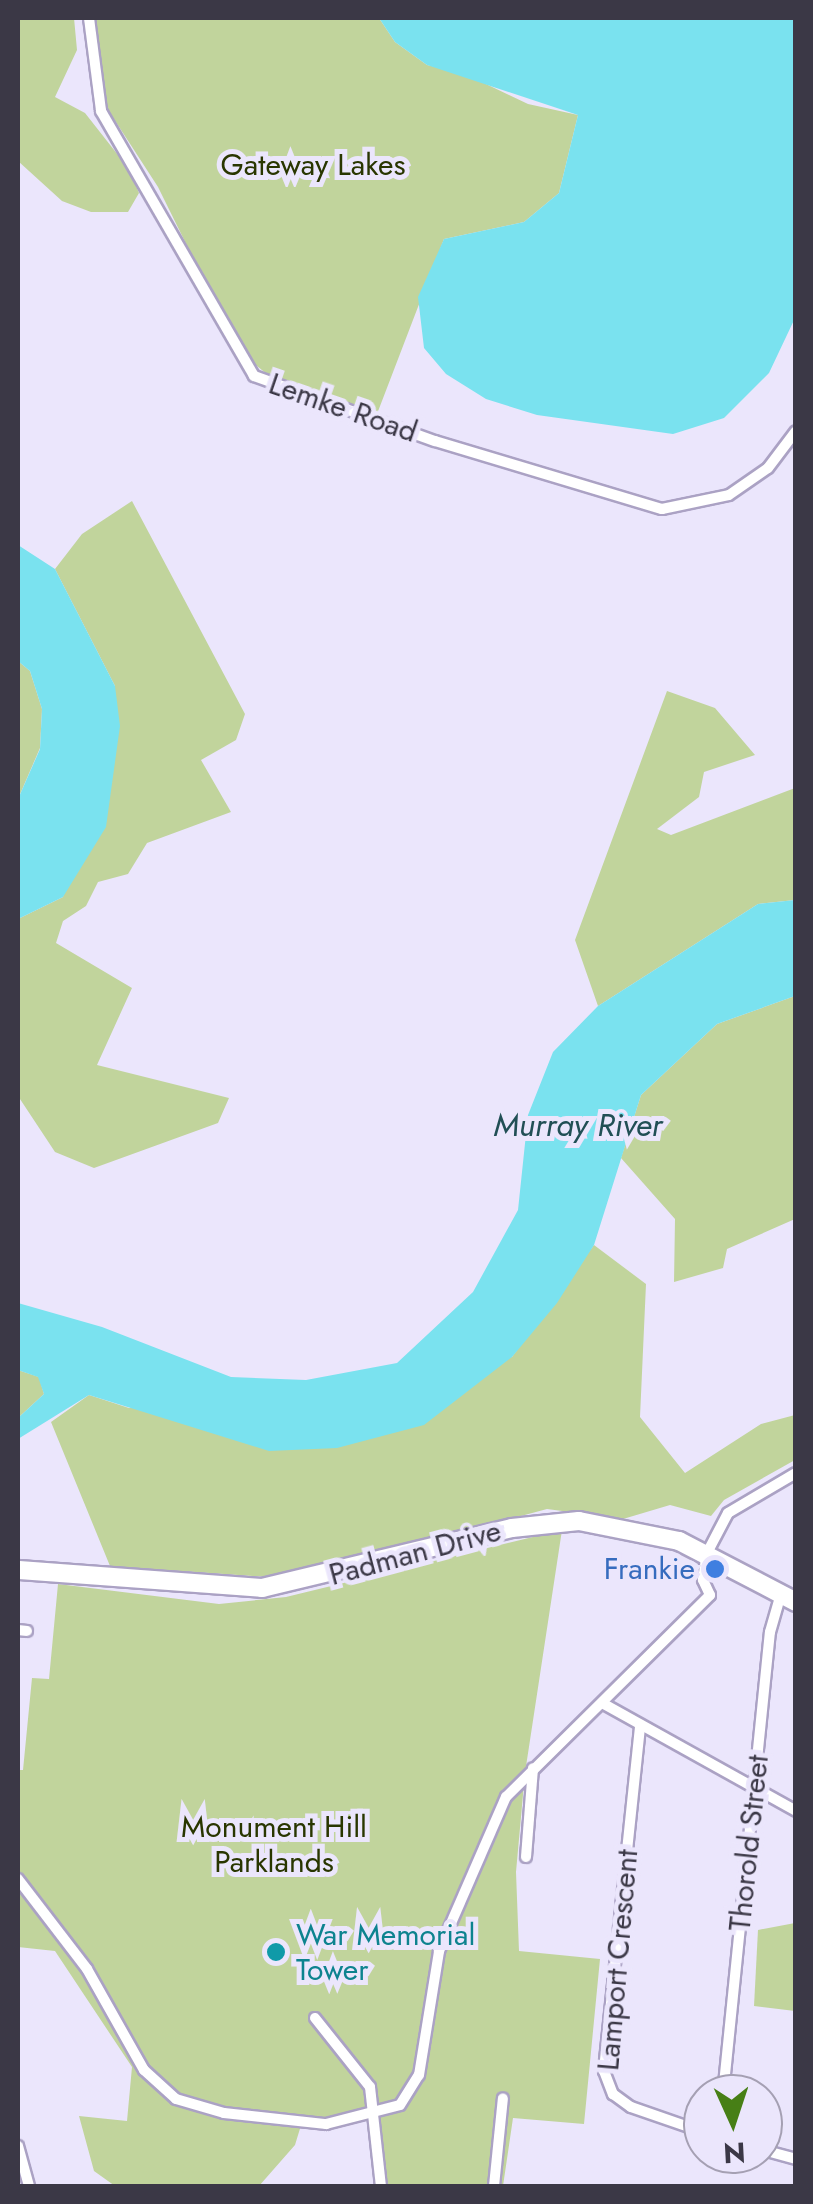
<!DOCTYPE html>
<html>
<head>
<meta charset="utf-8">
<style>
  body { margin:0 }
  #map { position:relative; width:813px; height:2204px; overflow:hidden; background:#ebe6fc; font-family:Jost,sans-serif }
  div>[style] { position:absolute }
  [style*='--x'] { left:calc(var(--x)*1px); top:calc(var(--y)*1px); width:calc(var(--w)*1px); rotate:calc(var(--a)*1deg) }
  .green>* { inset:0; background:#c1d49c }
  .water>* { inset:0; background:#7ae2ef }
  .roads { filter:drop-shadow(2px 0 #aba2c4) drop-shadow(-2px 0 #aba2c4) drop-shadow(0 2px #aba2c4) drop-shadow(0 -2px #aba2c4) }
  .street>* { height:10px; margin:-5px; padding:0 5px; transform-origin:5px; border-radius:5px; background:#fff }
  .primary>* { height:18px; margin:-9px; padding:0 9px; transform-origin:9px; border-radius:9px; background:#fff }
  .dots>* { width:28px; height:28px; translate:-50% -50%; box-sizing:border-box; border:5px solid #ebe6fc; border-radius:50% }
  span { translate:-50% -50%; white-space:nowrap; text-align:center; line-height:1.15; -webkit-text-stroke:10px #ebe6fc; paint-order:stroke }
  .park-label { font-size:30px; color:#293600 }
  .street-label { font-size:30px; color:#3b3846 }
  .shop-label { font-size:30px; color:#366cbe }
  .right { translate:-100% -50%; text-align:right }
  .culture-label { font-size:30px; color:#0d838f }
  .left { translate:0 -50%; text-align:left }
  .water-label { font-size:32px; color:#214f55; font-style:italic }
  .frame { position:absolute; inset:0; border:20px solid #3b3846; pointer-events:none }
  .north { position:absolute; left:683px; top:2074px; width:100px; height:100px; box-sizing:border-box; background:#ebe6fc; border:2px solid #a5a0b3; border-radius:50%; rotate:177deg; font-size:28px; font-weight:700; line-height:40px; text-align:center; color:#3b3846 }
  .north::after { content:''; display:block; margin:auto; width:35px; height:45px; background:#477f16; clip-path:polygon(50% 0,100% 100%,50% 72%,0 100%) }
</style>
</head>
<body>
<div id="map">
  <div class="green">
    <div style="clip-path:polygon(18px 18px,74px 18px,77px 50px,55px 97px,85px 113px,129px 169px,139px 193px,128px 212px,91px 212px,62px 201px,18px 161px)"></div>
    <div style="clip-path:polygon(95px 18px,379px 18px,395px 42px,427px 65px,463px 73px,528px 104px,578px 115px,559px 193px,524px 222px,444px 239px,377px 414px,274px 380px,239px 351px,158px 187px,101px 99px)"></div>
    <div style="clip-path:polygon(132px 501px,245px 714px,236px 740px,201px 760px,231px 812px,147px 843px,128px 874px,98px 882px,86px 906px,63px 921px,56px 943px,132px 988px,97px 1065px,229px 1098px,218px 1123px,94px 1168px,55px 1152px,18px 1096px,18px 919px,63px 897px,115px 686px,55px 569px,82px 534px)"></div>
    <div style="clip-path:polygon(18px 661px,30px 671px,42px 709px,40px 748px,18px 799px)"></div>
    <div style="clip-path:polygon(667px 691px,715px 708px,755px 755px,704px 772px,699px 797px,657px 829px,671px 835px,795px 788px,795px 900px,758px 904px,598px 1006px,575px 940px)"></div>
    <div style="clip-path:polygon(795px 996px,795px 1219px,727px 1249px,723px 1268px,674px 1282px,675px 1219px,621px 1158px,641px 1095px,717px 1024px)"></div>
    <div style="clip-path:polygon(594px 1245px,646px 1284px,640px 1417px,685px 1473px,761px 1424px,795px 1415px,795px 1460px,724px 1500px,711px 1516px,670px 1505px,623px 1519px,547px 1509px,344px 1564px,268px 1577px,110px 1566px,51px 1422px,89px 1395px,129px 1408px,512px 1357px)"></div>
    <div style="clip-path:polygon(18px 1370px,39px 1377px,44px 1394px,18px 1418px)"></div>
    <div style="clip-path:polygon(562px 1530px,525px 1773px,516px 1872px,519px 1951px,600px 1959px,584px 2124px,513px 2118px,503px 2186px,387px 2186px,375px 2114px,302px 2122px,295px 2145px,259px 2186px,115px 2186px,94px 2171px,79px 2116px,127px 2121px,132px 2067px,55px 1951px,18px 1947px,18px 1770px,23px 1770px,32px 1678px,49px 1679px,58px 1584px,219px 1604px,286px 1597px)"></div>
    <div style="clip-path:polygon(795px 1923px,795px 2011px,754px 2006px,758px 1930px)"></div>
  </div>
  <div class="water">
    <div style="clip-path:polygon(379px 18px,795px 18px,795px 318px,769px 373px,724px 418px,673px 434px,537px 415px,486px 399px,446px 374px,424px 348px,418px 297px,444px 239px,524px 222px,559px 193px,578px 115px,427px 65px,395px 42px)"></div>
    <div style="clip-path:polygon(18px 545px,55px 569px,115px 686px,120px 726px,106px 827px,63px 897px,18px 919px,18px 799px,40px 749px,42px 709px,30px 671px,18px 661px)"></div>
    <div style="clip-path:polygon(795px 900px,795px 996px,717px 1024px,641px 1095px,594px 1245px,557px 1303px,512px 1357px,424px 1425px,337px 1448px,269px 1451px,89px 1395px,18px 1439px,18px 1418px,44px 1394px,38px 1377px,18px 1370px,18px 1303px,102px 1327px,231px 1377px,306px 1380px,397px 1363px,473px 1292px,518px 1210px,528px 1115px,553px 1052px,598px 1006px,758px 904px)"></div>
  </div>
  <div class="roads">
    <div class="street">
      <div style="--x:89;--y:18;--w:94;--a:82.6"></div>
      <div style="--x:101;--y:111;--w:306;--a:60"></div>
      <div style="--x:254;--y:376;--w:192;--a:19.8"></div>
      <div style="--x:435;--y:441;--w:237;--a:16.7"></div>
      <div style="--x:662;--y:509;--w:68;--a:-11.8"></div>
      <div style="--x:729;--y:495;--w:47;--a:-34.7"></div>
      <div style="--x:768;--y:468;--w:46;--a:-52.9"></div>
      <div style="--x:18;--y:1630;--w:9;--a:6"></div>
      <div style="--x:604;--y:1704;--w:220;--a:29.1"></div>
      <div style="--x:640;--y:1727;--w:346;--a:96"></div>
      <div style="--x:604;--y:2071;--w:25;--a:69"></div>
      <div style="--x:613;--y:2094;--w:22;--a:36"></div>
      <div style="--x:631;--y:2107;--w:76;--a:19.1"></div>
      <div style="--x:526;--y:1857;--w:89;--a:-85.5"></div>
      <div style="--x:18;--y:1879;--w:113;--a:52.5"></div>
      <div style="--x:87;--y:1969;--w:116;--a:60.6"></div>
      <div style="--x:144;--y:2070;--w:43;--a:42.2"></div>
      <div style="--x:176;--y:2099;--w:50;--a:16.3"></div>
      <div style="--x:224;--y:2113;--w:103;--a:6.2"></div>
      <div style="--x:326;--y:2124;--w:76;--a:-14.4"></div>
      <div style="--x:400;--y:2105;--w:36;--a:-58"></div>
      <div style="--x:419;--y:2075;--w:126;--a:-80.8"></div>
      <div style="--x:439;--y:1951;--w:168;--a:-66.5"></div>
      <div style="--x:506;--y:1797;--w:287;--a:-44.7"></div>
      <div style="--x:710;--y:1595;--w:17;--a:-115"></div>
      <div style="--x:703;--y:1580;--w:27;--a:-82"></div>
      <div style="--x:707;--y:1553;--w:45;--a:-62.3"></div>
      <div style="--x:728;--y:1513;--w:79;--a:-30.5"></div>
      <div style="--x:315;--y:2018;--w:88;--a:51.4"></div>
      <div style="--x:370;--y:2087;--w:100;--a:83.7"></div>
      <div style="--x:723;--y:2094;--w:464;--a:-84.2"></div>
      <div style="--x:770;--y:1632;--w:40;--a:-74"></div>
      <div style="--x:18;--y:2146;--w:41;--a:74.6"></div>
      <div style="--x:763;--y:2150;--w:34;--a:15"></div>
      <div style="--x:494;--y:2186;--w:88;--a:-84.2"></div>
    </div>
    <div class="primary">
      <div style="--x:18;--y:1570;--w:245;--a:4.2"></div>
      <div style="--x:262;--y:1588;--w:257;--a:-13.5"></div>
      <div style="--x:512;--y:1528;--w:67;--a:-6"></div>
      <div style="--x:579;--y:1521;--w:102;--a:11.3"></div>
      <div style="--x:679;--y:1541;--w:132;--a:27.5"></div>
    </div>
  </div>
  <div class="dots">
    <div style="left:715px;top:1569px;background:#3f7fe0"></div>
    <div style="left:276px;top:1952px;background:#0f9aa8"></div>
  </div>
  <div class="park-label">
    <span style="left:313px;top:165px">Gateway Lakes</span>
    <span style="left:274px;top:1844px">Monument Hill<br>Parklands</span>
  </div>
  <div class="street-label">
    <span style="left:343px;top:408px;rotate:19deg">Lemke Road</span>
    <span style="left:415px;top:1553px;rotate:-15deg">Padman Drive</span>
    <span style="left:749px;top:1843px;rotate:-84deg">Thorold Street</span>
    <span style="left:618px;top:1960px;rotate:-85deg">Lamport Crescent</span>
  </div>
  <div class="shop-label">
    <span class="right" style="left:695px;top:1569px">Frankie</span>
  </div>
  <div class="culture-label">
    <span class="left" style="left:296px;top:1952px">War Memorial<br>Tower</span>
  </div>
  <div class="water-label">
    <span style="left:578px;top:1125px">Murray River</span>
  </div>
  <div class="frame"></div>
  <div class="north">N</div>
</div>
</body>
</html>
